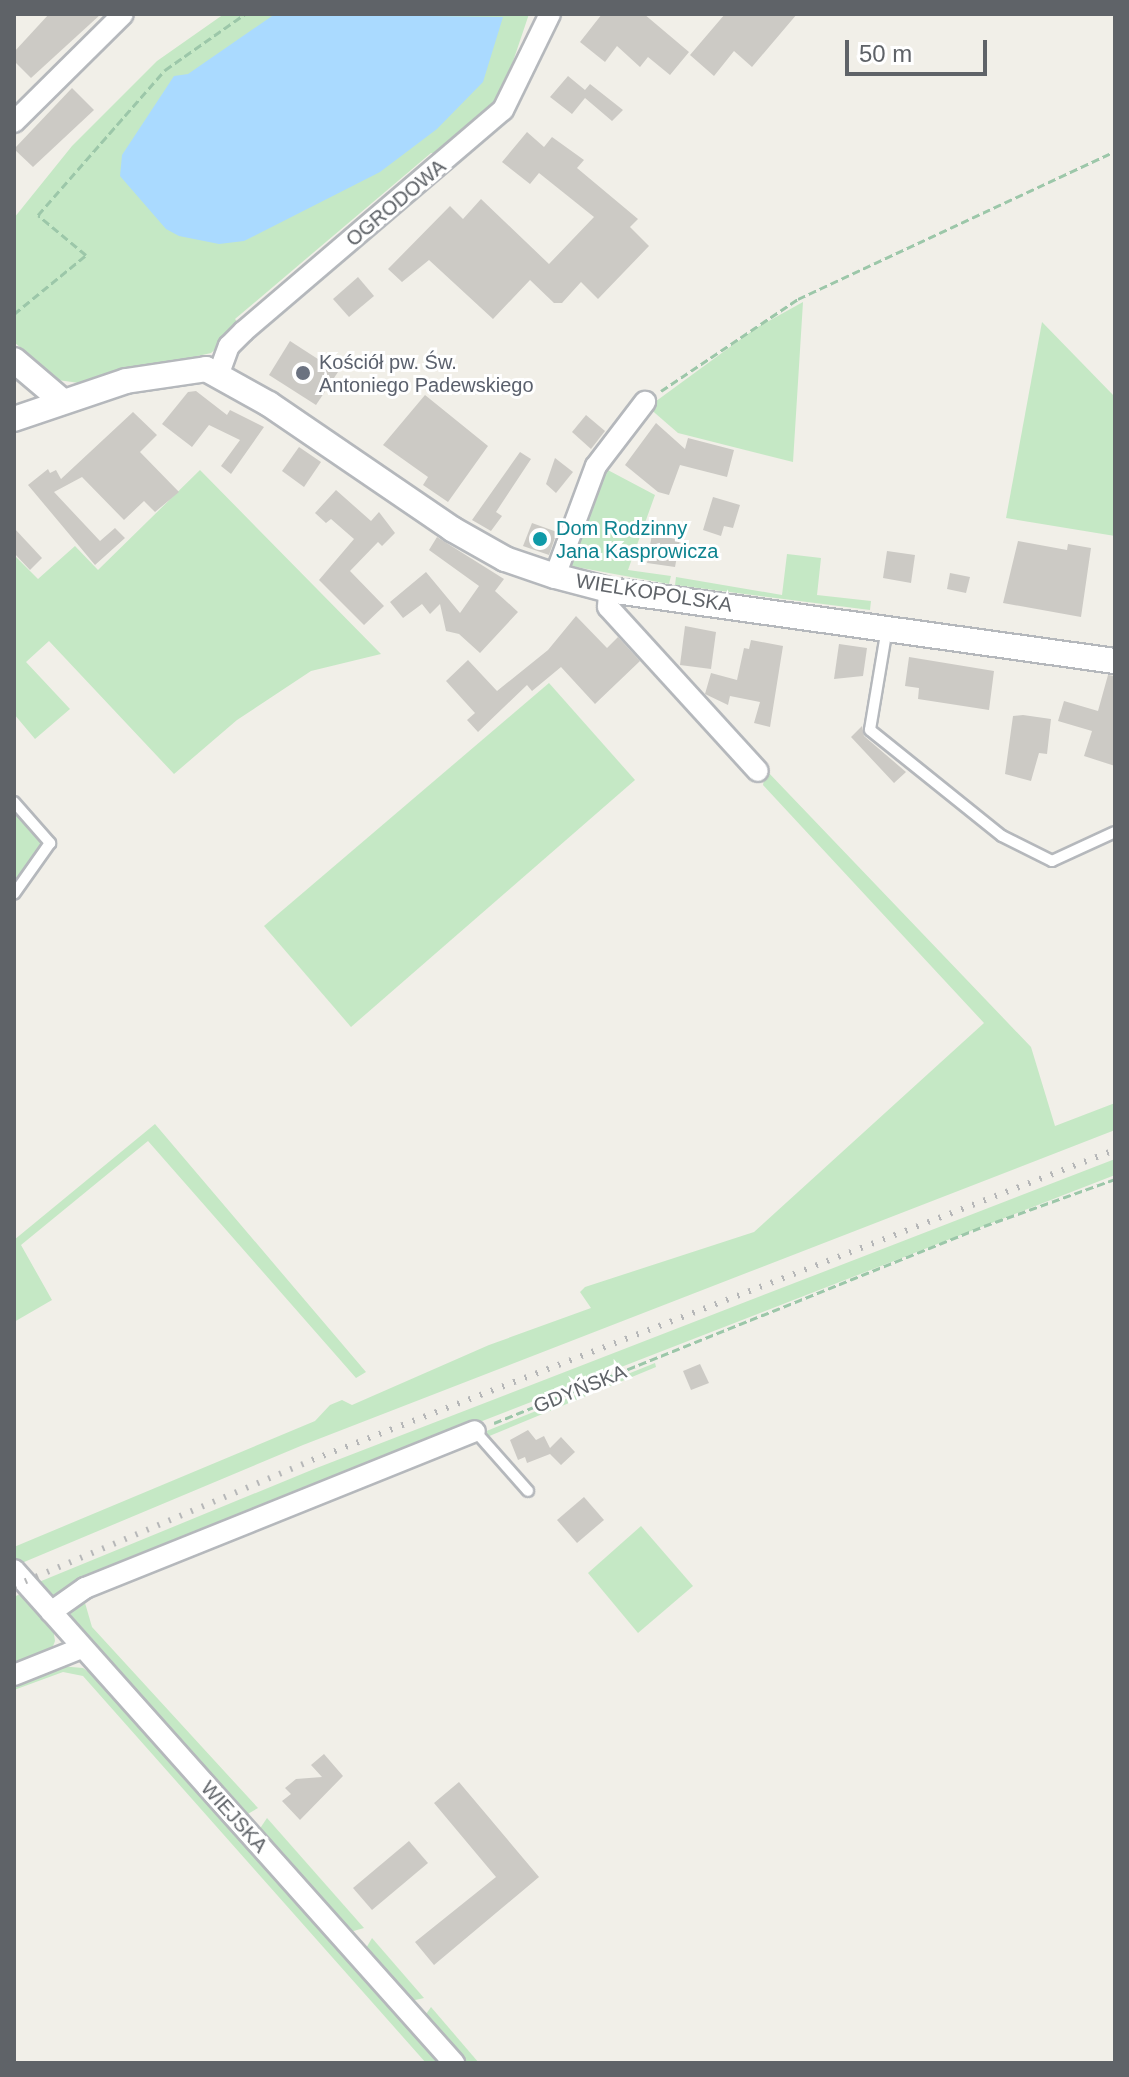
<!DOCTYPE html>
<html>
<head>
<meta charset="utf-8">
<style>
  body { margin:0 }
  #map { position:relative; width:1129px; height:2077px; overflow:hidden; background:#f1efe8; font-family:Arial,sans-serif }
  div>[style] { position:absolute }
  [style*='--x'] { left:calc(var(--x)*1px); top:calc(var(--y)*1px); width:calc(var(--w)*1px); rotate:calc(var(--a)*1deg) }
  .green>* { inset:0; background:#c5e8c5 }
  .water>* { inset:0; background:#aadaff }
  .building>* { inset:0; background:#cccac5 }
  .path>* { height:3px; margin-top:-1.5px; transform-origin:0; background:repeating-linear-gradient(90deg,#9cc7a9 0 8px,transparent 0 12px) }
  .roads { filter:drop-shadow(2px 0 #b5b8bc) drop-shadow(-2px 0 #b5b8bc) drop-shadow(0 2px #b5b8bc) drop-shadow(0 -2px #b5b8bc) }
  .service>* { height:10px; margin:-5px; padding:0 5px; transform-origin:5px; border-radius:5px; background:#fff }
  .minor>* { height:20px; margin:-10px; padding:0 10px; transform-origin:10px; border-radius:10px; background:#fff }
  .tertiary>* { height:24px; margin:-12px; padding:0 12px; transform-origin:12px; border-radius:12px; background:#fff }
  .rail>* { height:6px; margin-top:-3px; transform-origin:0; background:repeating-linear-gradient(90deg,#b6b7b8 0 2px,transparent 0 12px) }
  .dots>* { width:22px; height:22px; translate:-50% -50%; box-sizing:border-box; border:4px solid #fff; border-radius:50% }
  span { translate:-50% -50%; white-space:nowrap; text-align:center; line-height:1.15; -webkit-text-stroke:6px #fff; paint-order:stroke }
  .street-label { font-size:20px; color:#5f6368 }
  .worship-label { font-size:20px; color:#5b616d }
  .left { translate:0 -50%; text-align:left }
  .culture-label { font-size:20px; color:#0d838f }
  .frame { position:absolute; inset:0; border:16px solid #5f6368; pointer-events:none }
  .scale { position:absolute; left:845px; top:40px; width:142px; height:36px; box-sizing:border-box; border:4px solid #5f6368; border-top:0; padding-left:10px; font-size:24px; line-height:28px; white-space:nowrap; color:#5f6368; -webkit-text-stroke:6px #fff; paint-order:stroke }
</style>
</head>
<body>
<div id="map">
  <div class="green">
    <div style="clip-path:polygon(224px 14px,529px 14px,501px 97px,444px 154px,431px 153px,235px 319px,241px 327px,211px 353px,79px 383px,58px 380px,14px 342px,14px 218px,72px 146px,157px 61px)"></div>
    <div style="clip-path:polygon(803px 302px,793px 462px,678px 433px,648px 407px,756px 328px)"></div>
    <div style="clip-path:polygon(1042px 322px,1115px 397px,1115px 536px,1006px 518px)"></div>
    <div style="clip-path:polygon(604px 468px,655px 495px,628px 570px,671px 576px,669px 584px,565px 565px)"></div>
    <div style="clip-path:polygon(200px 470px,381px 654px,311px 671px,237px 720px,174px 774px,49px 641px,26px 662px,70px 709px,35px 739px,14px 714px,14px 555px,38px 579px,75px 546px,98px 570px)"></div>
    <div style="clip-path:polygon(787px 554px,821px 558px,817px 595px,871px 601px,870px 610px,675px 585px,676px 577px,782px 595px)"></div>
    <div style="clip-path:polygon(549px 683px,635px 780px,351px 1027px,264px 926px)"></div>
    <div style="clip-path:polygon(766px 770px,1031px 1047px,1055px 1126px,1115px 1103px,1115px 1130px,303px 1445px,17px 1565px,14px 1547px,315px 1421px,330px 1405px,342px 1400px,352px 1405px,489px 1345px,591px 1308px,580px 1292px,585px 1287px,754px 1232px,984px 1023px,763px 785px)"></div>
    <div style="clip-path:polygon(14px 809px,44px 844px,14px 886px)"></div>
    <div style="clip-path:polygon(155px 1124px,366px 1372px,356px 1378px,148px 1141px,21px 1245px,52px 1300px,14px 1322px,14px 1240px)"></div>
    <div style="clip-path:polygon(1115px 1159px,1115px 1175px,320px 1484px,58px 1597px,51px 1599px,34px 1584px,314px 1469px)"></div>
    <div style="clip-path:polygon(655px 1363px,656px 1367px,487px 1437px,484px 1432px)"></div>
    <div style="clip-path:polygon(641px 1526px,693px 1586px,638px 1633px,588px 1573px)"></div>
    <div style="clip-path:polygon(24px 1592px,53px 1628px,55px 1641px,50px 1654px,14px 1668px,14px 1597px)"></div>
    <div style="clip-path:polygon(83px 1596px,92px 1627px,258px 1808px,246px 1815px,71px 1622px,71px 1606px)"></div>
    <div style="clip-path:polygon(60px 1666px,83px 1668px,97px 1678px,442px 2063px,426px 2063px,83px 1676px,63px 1672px,14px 1690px,14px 1682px)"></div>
    <div style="clip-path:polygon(267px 1818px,364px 1928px,350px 1932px,259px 1830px)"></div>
    <div style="clip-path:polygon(372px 1938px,424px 1998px,411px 2001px,365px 1950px)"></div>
    <div style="clip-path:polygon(431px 2007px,479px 2063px,464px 2063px,424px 2017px)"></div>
  </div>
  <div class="water">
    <div style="clip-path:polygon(275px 14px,503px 17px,483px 82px,437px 129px,380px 172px,244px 241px,219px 244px,179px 236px,166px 229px,120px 176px,122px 155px,174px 76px,188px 74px)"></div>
  </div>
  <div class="building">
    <div style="clip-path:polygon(49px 14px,101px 14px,31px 78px,14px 61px,14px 52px)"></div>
    <div style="clip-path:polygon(602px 14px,644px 14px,689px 52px,670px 75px,648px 57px,640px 67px,617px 46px,605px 62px,580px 42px)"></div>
    <div style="clip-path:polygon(725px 14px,797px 14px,752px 67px,734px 51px,714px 76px,690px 55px)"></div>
    <div style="clip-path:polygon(568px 76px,585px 90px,590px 84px,623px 110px,612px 121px,585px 98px,572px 114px,550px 97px)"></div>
    <div style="clip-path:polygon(72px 88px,94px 110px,33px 167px,14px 149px)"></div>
    <div style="clip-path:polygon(527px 132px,544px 147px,552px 137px,584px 160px,577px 168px,638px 219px,630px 227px,649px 246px,598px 299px,581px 282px,562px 303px,554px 303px,530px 280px,493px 319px,429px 260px,402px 282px,388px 269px,450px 206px,463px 219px,481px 199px,549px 264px,594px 217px,539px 173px,530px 184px,502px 162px)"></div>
    <div style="clip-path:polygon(358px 277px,374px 296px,349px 317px,333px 299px)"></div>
    <div style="clip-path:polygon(290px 341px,338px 372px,316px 405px,269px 375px)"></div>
    <div style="clip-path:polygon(196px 391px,227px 415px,230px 410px,264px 427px,231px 474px,221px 466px,240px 440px,209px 425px,192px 447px,162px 424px,188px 392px)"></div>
    <div style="clip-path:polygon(425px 395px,488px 446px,448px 502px,423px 485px,428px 477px,383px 445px)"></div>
    <div style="clip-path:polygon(133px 412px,157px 435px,140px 452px,179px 492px,155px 512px,144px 501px,124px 520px,82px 477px,54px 492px,100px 541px,115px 528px,125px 538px,95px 565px,28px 485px,48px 469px,50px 473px,56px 470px,61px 479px)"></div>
    <div style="clip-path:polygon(586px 415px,605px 431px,591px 449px,572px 432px)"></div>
    <div style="clip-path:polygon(656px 423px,685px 449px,688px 438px,734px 450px,727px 477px,680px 465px,669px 495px,658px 492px,625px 465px)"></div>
    <div style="clip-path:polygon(299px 447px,321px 462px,304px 487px,282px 471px)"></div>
    <div style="clip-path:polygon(520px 452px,531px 459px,496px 512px,502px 516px,491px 531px,472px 520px)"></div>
    <div style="clip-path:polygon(555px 458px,573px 472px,556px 493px,546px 484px)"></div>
    <div style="clip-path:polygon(336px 490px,371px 521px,379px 512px,395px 533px,382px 546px,378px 542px,350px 571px,384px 606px,364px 625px,319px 580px,354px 539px,331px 519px,326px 523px,315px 513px)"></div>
    <div style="clip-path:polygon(713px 497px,740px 505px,733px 528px,724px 526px,721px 536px,703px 530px)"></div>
    <div style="clip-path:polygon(532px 523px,557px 532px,549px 555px,523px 546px)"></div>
    <div style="clip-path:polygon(14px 528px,42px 558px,30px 570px,14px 553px)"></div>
    <div style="clip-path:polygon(652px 534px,680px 540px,675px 567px,647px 563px)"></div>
    <div style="clip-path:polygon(437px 537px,504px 579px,495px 591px,518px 612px,480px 653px,459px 634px,446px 631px,440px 604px,430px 614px,422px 604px,403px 618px,390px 602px,426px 572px,460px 613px,479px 586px,429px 550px)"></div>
    <div style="clip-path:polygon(1018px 541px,1067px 550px,1068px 544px,1091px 548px,1081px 617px,1003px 603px)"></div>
    <div style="clip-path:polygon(887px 551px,915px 555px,911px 583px,883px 578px)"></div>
    <div style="clip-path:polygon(950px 573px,970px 577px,966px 593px,947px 589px)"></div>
    <div style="clip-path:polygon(576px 616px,607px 648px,618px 637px,640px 661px,595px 704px,561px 667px,532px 691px,527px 685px,478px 732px,467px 720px,475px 713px,446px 681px,468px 660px,497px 691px,548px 650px)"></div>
    <div style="clip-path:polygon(685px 626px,716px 632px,711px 669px,680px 665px)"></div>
    <div style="clip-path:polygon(751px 640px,783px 646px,770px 727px,754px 723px,760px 702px,730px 696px,728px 705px,705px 694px,711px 673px,737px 680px,744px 648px,749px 649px)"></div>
    <div style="clip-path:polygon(839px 644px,867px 648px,863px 676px,834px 679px)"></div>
    <div style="clip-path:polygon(909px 657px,994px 671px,989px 710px,918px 699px,919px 688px,905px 686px)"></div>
    <div style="clip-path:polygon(1108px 675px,1115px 676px,1115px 766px,1084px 756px,1092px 731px,1058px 721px,1064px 701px,1098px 711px)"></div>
    <div style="clip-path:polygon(1023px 715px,1051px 719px,1047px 754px,1039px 753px,1031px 781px,1005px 774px,1013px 716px)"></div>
    <div style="clip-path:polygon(862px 726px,864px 736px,906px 772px,894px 783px,851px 737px)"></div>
    <div style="clip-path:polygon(700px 1364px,709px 1383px,691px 1390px,683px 1371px)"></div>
    <div style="clip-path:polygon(528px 1430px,536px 1440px,544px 1436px,550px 1448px,561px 1437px,575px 1452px,561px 1465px,550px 1454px,527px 1463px,525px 1457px,518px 1460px,510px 1440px)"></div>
    <div style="clip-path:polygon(584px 1497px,604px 1520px,577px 1543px,557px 1520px)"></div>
    <div style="clip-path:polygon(324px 1754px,343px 1776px,300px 1820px,282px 1801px,291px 1794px,285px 1788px,296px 1779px,322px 1777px,311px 1765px)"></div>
    <div style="clip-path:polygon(459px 1782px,539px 1877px,434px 1965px,415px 1942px,496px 1877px,434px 1803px)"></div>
    <div style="clip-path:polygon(409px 1841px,428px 1863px,372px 1910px,353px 1888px)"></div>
  </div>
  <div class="path">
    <div style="--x:14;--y:314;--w:93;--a:-39.3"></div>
    <div style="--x:86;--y:255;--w:62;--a:-140.2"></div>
    <div style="--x:38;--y:215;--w:193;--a:-48.8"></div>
    <div style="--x:165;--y:70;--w:98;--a:-35"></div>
    <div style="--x:661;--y:391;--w:165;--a:-33.9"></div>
    <div style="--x:798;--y:299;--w:350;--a:-25"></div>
    <div style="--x:494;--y:1423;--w:528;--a:-21.9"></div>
    <div style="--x:984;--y:1226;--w:139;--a:-19.7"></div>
  </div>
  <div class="roads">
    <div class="service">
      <div style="--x:887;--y:628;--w:103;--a:99.5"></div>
      <div style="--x:870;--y:730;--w:169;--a:38.8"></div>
      <div style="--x:1002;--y:836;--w:56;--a:26.6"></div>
      <div style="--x:1052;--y:861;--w:69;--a:-24.7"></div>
      <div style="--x:14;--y:802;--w:55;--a:48.7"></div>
      <div style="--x:50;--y:843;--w:62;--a:125.2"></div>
      <div style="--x:475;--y:1431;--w:80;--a:48.5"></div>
    </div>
    <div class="minor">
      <div style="--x:14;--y:122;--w:153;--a:-44.7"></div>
      <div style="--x:219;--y:373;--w:29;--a:-70"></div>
      <div style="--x:229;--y:346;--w:21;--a:-45"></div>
      <div style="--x:244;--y:331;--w:340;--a:-40.5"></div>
      <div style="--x:503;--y:110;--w:107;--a:-63.9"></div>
      <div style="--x:555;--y:576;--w:117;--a:-69.6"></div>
      <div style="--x:596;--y:466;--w:81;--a:-52.6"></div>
      <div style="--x:609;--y:590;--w:17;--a:93"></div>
      <div style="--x:608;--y:607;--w:222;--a:47.6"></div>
      <div style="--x:14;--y:1570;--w:661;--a:48.25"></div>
      <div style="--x:51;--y:1612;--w:42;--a:-35.2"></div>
      <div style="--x:85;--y:1588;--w:420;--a:-21.9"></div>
      <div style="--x:14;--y:1675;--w:70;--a:-21.8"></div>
    </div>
    <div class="tertiary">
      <div style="--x:14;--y:360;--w:62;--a:40.4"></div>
      <div style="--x:14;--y:419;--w:118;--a:-18.7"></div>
      <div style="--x:126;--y:381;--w:81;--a:-8.5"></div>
      <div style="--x:206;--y:369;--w:72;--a:29.1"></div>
      <div style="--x:269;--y:404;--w:222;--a:34.3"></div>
      <div style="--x:452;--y:529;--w:61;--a:29.5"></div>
      <div style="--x:505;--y:559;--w:53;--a:18.8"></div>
      <div style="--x:555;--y:576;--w:56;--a:14.5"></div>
      <div style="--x:609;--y:590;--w:511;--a:7.99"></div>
    </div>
  </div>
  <div class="rail">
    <div style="--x:14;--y:1586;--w:324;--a:-22.9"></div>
    <div style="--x:312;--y:1460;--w:861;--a:-21.11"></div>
  </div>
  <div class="dots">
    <div style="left:303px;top:373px;background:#6b7280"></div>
    <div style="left:540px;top:539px;background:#0f9aa8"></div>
  </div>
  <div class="street-label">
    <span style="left:396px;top:203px;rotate:-40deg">OGRODOWA</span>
    <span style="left:654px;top:593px;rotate:9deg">WIELKOPOLSKA</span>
    <span style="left:580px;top:1389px;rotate:-22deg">GDYŃSKA</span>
    <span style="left:234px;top:1817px;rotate:48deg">WIEJSKA</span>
  </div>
  <div class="worship-label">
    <span class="left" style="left:319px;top:374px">Kościół pw. Św.<br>Antoniego Padewskiego</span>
  </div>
  <div class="culture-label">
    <span class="left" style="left:556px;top:540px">Dom Rodzinny<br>Jana Kasprowicza</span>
  </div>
  <div class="frame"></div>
  <div class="scale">50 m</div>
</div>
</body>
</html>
